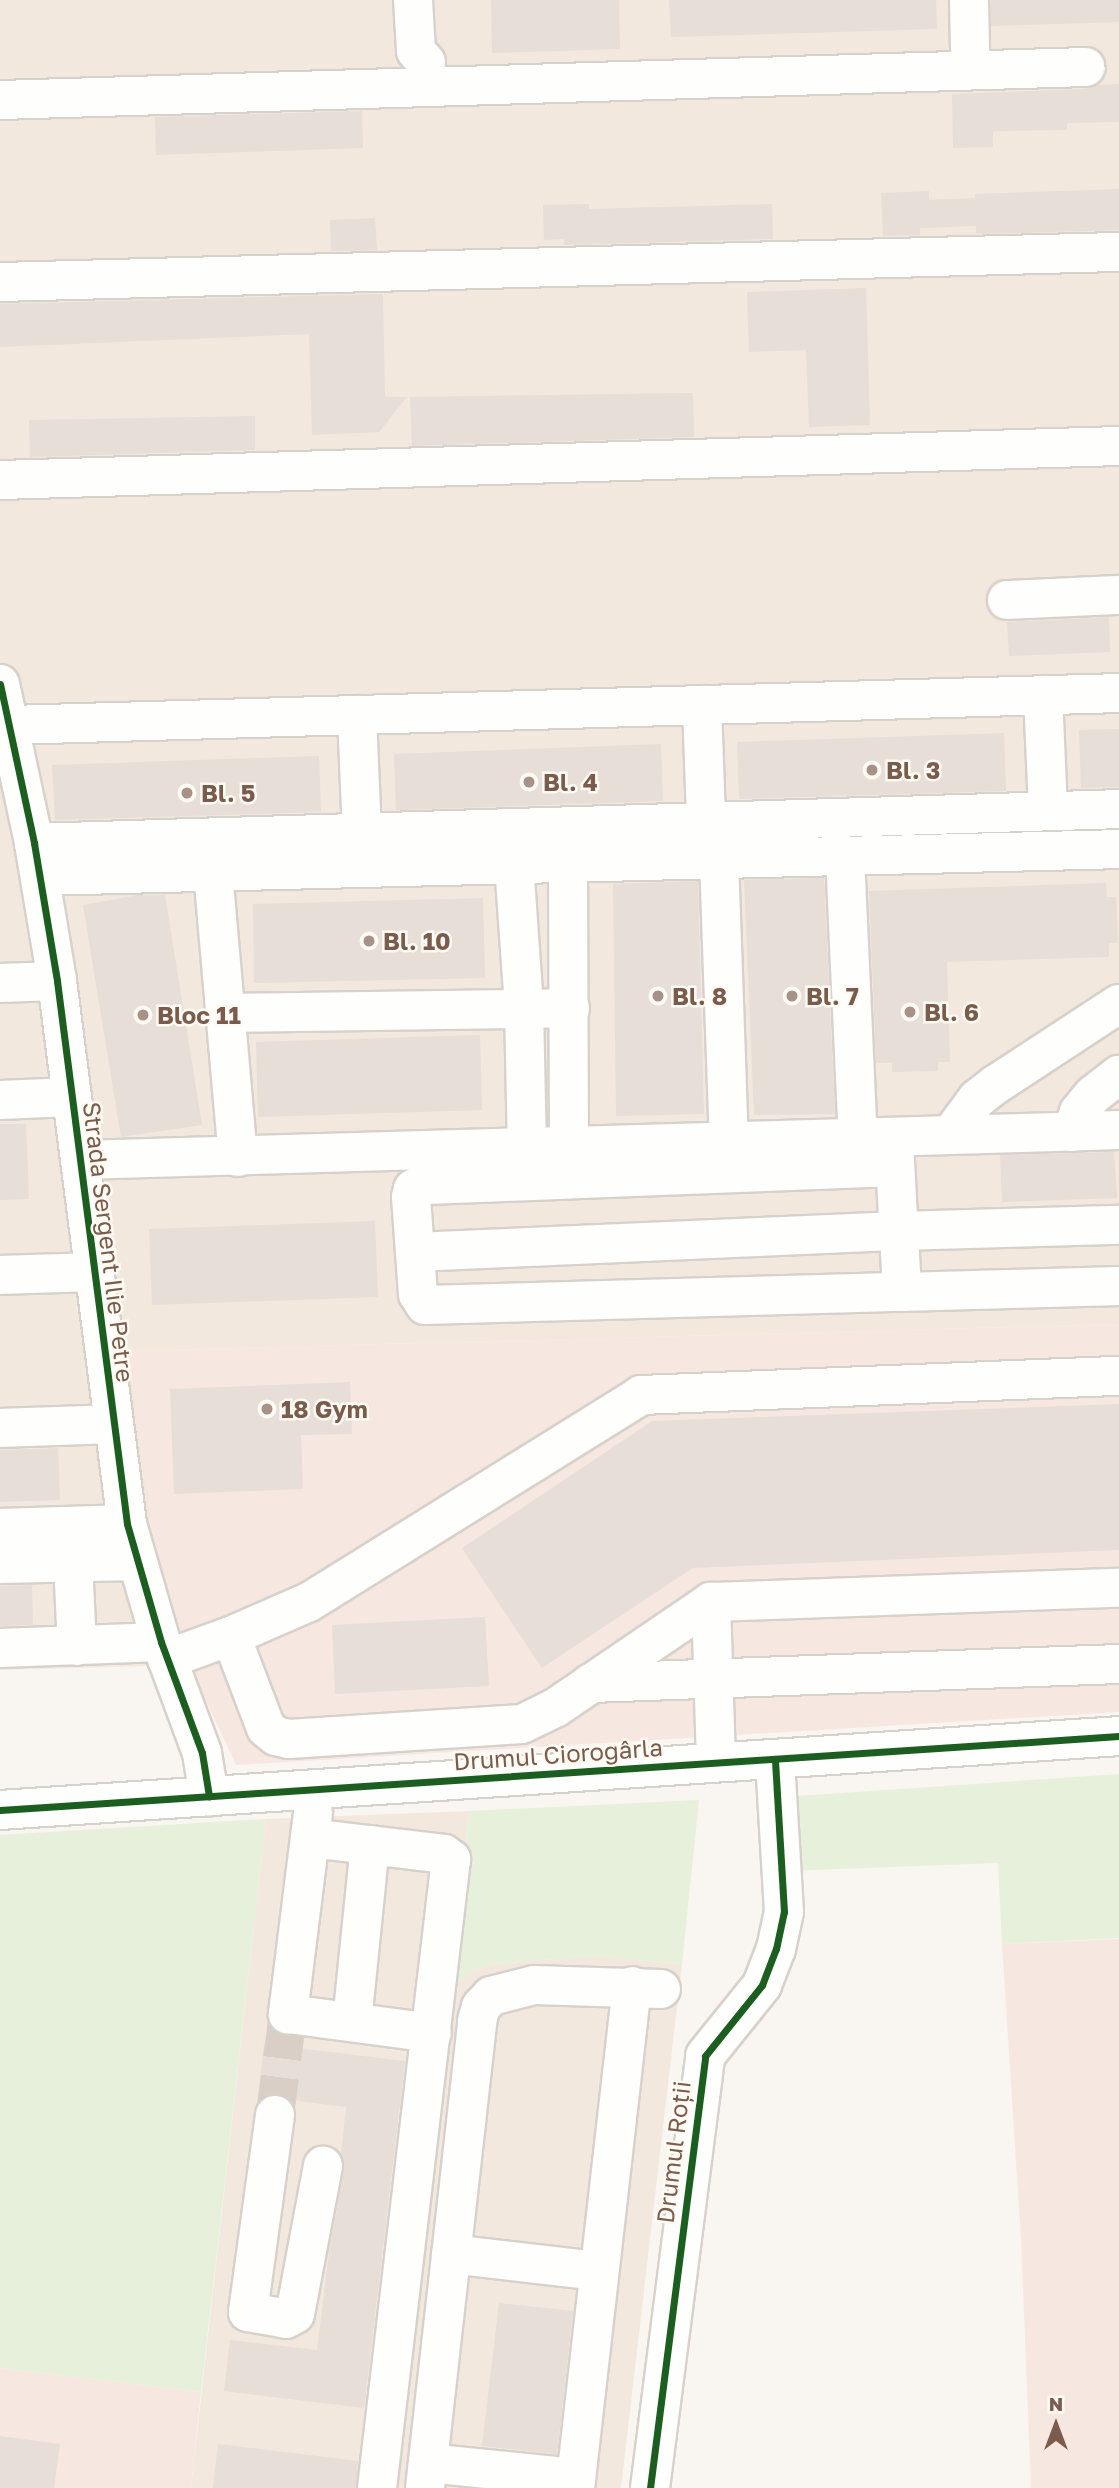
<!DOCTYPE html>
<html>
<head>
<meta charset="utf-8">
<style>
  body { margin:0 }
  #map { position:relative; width:1119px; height:2488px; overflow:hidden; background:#f9f5f0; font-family:"Golos Text",sans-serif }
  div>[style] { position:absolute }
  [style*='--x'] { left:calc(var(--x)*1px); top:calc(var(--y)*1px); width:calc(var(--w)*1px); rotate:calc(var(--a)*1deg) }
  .residential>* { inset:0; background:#f2e8de }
  .commercial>* { inset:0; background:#f6e8e1 }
  .green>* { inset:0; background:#e7f0db }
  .building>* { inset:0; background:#e6ded7 }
  .minor-tunnel>* { height:38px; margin-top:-19px; transform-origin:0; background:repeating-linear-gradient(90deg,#d9cfc7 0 38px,transparent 0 57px) }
  .roads { filter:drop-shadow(2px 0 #d7d1cb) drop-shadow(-2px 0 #d7d1cb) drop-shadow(0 2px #d7d1cb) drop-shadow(0 -2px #d7d1cb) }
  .minor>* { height:38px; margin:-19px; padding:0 19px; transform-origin:19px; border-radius:19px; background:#fefefd }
  .cycleway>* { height:7px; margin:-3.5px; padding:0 3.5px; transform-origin:3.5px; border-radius:3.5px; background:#1b5e20 }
  .dots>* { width:19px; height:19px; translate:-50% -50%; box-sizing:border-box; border:4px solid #fffaf3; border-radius:50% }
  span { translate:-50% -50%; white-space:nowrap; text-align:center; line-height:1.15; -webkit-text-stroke:5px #fffaf3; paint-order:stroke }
  .poi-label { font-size:24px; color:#7a5c4d; font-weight:700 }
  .left { translate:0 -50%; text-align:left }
  .street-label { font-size:24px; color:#7a5c4d }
  .north { position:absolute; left:1021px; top:2390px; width:70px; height:70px; -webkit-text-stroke:5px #fffaf3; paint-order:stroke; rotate:0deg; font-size:19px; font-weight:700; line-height:28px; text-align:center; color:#7a5c4d }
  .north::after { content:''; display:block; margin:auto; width:24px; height:32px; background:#7a5c4d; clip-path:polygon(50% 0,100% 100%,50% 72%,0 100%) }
</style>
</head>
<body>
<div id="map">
  <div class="residential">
    <div style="clip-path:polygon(0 0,1119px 0,1119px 1324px,128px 1351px,181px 1644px,146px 1666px,0 1670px)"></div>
    <div style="clip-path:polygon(469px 1811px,447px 2000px,460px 1981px,474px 1970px,495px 1964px,591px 1956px,682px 1964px,621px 2488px,191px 2488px,266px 1819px)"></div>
  </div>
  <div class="commercial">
    <div style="clip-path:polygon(1119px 1324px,1119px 1712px,236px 1765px,184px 1654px,154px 1543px,127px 1351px)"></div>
    <div style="clip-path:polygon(1119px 1939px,1119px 2488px,1031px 2488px,1021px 2239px,1002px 1944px)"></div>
    <div style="clip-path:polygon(0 2368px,201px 2392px,191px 2488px,0 2488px)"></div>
  </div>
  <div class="green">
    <div style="clip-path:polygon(1119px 1774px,1119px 1938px,1002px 1944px,998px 1863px,787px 1871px,783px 1797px)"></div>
    <div style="clip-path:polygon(699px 1800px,682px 1964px,591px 1956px,495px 1964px,474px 1970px,460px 1981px,447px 2001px,469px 1811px)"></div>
    <div style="clip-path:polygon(266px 1819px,201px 2392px,0 2368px,0 1835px)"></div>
  </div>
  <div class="building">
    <div style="clip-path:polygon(491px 0,619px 0,620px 49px,492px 53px)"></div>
    <div style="clip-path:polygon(669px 0,936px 0,937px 29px,671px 37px)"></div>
    <div style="clip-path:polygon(991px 0,1119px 0,1119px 22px,991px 26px)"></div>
    <div style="clip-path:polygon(1119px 84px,1119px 122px,1067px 123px,1067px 130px,993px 131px,993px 147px,953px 148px,952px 94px,1086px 89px,1097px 85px)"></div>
    <div style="clip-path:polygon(362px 111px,363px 148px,156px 155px,155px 117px)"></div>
    <div style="clip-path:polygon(1119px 189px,1119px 230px,976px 234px,976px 226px,920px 228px,920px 235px,883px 236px,881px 193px,929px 191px,929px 200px,975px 198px,975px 194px)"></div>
    <div style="clip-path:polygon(589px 204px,589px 209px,772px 204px,773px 239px,564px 245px,564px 239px,544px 240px,543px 205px)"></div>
    <div style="clip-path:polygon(375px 218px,377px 250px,331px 251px,330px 220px)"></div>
    <div style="clip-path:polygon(866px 288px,870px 425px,809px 427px,806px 350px,749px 352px,747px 292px)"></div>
    <div style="clip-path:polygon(383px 294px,385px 397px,407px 397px,379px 432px,312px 435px,309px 334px,0 347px,0 304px)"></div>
    <div style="clip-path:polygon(693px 393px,694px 437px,412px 446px,410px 397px)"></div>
    <div style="clip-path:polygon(255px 416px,255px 450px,30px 457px,29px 420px)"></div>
    <div style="clip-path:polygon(1109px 617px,1110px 652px,1009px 656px,1007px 622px)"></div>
    <div style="clip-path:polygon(1119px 729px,1119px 787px,1081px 788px,1079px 730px)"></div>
    <div style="clip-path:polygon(1004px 733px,1006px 791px,739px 799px,737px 742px)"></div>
    <div style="clip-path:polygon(661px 744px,663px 801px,396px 810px,394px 754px)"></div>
    <div style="clip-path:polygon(319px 756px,321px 812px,55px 820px,52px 765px)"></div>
    <div style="clip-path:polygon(824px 878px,835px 1114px,754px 1115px,744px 880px)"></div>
    <div style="clip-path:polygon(698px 881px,704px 1114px,616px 1116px,613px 884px)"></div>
    <div style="clip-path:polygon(1106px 883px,1107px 897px,1116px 897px,1118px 943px,1109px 943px,1109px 957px,947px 962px,950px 1062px,938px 1062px,938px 1071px,892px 1072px,892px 1063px,876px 1063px,869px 891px)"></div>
    <div style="clip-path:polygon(138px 895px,165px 895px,202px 1125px,121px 1137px,83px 905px)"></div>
    <div style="clip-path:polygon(483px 898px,485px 978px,254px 983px,253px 904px)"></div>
    <div style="clip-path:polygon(480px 1035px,482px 1110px,258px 1117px,256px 1042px)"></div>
    <div style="clip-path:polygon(0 1124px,26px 1124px,29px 1199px,0 1200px)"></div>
    <div style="clip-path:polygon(1114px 1152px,1117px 1198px,1002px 1202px,1000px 1155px)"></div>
    <div style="clip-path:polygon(375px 1221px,378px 1297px,152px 1305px,149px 1229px)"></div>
    <div style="clip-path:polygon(350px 1382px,352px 1434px,301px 1435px,303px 1489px,174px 1494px,170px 1389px)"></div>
    <div style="clip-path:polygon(1119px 1404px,1119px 1550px,693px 1568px,542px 1668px,462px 1548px,652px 1421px)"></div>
    <div style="clip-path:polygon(58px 1448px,60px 1500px,0 1502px,0 1450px)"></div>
    <div style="clip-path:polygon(32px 1585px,33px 1625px,0 1626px,0 1586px)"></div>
    <div style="clip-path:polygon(485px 1617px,489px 1686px,335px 1694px,332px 1625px)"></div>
    <div style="clip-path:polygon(264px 2044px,405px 2061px,364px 2408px,224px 2391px,230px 2340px,317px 2350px,329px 2253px,344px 2170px,341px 2154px,346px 2107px,290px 2100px,277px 2093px,258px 2096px)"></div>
    <div style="clip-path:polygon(499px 2303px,573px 2311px,557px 2454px,482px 2446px)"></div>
    <div style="clip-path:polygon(0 2436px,60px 2444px,54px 2488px,0 2488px)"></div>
    <div style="clip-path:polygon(218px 2444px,358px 2461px,356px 2488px,213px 2488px)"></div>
  </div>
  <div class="minor-tunnel">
    <div style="--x:275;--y:2115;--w:102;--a:-82.7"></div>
  </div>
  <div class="roads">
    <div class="minor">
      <div style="--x:413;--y:0;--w:51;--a:86.6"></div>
      <div style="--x:416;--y:51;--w:15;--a:48"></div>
      <div style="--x:969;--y:0;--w:49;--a:88.8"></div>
      <div style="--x:0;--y:100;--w:1086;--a:-1.74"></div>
      <div style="--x:0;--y:282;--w:1119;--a:-1.54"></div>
      <div style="--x:0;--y:480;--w:1120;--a:-1.74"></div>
      <div style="--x:1007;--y:600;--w:112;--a:-2.6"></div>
      <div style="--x:0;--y:684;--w:163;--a:77.9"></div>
      <div style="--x:34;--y:843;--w:140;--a:80.5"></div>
      <div style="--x:57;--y:981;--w:547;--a:82.65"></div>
      <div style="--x:127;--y:1524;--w:123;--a:73.9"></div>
      <div style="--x:161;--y:1642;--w:118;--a:69.7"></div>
      <div style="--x:202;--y:1753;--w:44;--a:80.8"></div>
      <div style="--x:1043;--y:695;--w:116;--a:87.5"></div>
      <div style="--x:702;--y:705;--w:117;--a:88"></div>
      <div style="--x:357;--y:715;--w:118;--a:87.6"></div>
      <div style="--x:10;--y:725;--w:1109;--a:-1.65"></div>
      <div style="--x:34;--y:843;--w:1086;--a:-1.79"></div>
      <div style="--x:845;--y:856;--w:284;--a:87.4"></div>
      <div style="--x:719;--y:859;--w:283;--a:88"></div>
      <div style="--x:568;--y:863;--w:285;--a:89.8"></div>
      <div style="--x:514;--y:864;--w:144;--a:86"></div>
      <div style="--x:524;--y:1008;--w:141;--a:88.8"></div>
      <div style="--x:213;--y:872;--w:286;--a:85"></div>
      <div style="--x:41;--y:876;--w:1078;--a:-1.43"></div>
      <div style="--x:0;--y:983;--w:57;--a:-2"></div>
      <div style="--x:225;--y:1013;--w:345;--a:-0.8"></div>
      <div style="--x:0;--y:1100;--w:71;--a:-2.4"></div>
      <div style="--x:1072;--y:1132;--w:21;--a:-71"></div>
      <div style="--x:1079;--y:1112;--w:22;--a:-51"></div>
      <div style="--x:1093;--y:1095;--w:33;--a:-38"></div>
      <div style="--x:951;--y:1134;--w:44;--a:-53.4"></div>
      <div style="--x:977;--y:1099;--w:23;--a:-38"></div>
      <div style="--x:995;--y:1085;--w:148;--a:-33.2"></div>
      <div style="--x:894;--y:1143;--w:149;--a:86.9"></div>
      <div style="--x:902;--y:1292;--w:217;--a:-1.6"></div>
      <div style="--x:80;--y:1160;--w:1039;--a:-1.65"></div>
      <div style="--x:895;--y:1167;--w:475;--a:177.8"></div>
      <div style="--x:420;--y:1185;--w:8;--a:150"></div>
      <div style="--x:413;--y:1189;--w:8;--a:104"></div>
      <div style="--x:411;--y:1197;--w:97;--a:85.9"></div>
      <div style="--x:418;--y:1294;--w:13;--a:58"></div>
      <div style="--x:425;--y:1305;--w:477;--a:-1.6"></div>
      <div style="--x:415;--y:1252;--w:484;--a:-2.5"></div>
      <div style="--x:899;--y:1231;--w:220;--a:-1.6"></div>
      <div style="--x:0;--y:1275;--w:94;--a:-1.8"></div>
      <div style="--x:0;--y:1428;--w:112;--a:-2"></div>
      <div style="--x:0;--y:1528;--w:127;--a:-1.8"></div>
      <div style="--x:73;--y:1562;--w:84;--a:87.3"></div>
      <div style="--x:0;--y:1564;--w:136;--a:-1.3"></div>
      <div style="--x:711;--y:1602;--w:160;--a:88.2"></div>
      <div style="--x:231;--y:1636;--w:98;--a:69.2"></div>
      <div style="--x:266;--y:1728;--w:13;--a:39"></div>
      <div style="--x:276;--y:1736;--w:13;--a:13"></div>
      <div style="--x:289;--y:1739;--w:233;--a:-3.7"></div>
      <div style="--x:522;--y:1724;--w:37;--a:-26"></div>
      <div style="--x:555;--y:1708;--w:189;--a:-34.2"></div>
      <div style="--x:711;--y:1602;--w:408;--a:-2"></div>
      <div style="--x:0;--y:1648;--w:161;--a:-2.1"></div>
      <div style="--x:167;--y:1659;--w:68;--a:-19.8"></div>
      <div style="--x:231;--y:1636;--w:85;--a:-23.6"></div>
      <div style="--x:309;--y:1602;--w:391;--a:-31.9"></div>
      <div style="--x:641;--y:1395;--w:478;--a:-2.3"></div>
      <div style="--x:591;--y:1683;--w:528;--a:-2.06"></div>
      <div style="--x:0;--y:1810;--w:1121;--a:-3.78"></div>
      <div style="--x:313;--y:1813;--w:203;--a:97.1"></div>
      <div style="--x:288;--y:2014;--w:145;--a:7.5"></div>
      <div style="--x:310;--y:1838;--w:135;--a:6.8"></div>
      <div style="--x:444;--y:1854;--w:9;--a:36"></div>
      <div style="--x:451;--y:1859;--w:633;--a:96.71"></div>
      <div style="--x:352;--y:2022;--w:178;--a:-84.2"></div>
      <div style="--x:275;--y:2115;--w:199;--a:97.8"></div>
      <div style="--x:248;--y:2312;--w:39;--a:10"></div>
      <div style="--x:286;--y:2319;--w:10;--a:-29"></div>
      <div style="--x:295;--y:2314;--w:151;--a:-79.3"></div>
      <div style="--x:451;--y:2254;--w:149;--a:6.6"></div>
      <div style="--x:428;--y:2463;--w:149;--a:5.8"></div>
      <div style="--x:425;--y:2488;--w:470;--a:-83.6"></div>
      <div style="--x:477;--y:2021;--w:15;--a:-74"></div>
      <div style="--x:481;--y:2007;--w:15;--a:-48"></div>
      <div style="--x:491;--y:1996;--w:44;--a:-14.3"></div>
      <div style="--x:534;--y:1985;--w:127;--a:1.8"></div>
      <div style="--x:575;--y:2488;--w:505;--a:-83.52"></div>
      <div style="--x:650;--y:2488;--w:435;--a:-82.7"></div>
      <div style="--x:705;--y:2056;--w:91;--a:-51.2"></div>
      <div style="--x:762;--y:1985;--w:39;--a:-69"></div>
      <div style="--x:776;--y:1949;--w:38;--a:-78"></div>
      <div style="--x:784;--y:1912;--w:153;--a:-93.4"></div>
    </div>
  </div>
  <div class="cycleway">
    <div style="--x:0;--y:684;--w:163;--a:77.9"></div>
    <div style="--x:34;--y:843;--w:140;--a:80.5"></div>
    <div style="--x:57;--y:981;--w:547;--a:82.65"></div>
    <div style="--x:127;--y:1524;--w:123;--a:73.9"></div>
    <div style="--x:161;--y:1642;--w:118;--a:69.7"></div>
    <div style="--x:202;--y:1753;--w:44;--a:80.8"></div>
    <div style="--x:0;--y:1810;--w:1121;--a:-3.78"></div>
    <div style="--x:650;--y:2488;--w:435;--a:-82.7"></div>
    <div style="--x:705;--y:2056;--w:91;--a:-51.2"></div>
    <div style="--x:762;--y:1985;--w:39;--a:-69"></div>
    <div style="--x:776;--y:1949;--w:38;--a:-78"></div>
    <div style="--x:784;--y:1912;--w:153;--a:-93.4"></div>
  </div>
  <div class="dots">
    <div style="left:872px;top:770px;background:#a69286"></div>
    <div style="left:529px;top:782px;background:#a69286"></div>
    <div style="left:187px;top:793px;background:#a69286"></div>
    <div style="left:369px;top:941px;background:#a69286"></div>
    <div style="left:658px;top:996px;background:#a69286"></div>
    <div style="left:792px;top:996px;background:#a69286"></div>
    <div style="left:910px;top:1012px;background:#a69286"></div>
    <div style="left:143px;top:1015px;background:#a69286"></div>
    <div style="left:267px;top:1409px;background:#a69286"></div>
  </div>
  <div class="poi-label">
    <span class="left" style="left:886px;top:770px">Bl. 3</span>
    <span class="left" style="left:543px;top:782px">Bl. 4</span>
    <span class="left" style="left:201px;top:793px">Bl. 5</span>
    <span class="left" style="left:383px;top:941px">Bl. 10</span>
    <span class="left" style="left:672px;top:996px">Bl. 8</span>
    <span class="left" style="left:806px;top:996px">Bl. 7</span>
    <span class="left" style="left:924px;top:1012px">Bl. 6</span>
    <span class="left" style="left:157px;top:1015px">Bloc 11</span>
    <span class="left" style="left:281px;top:1409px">18 Gym</span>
  </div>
  <div class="street-label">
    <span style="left:109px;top:1242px;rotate:83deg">Strada Sergent Ilie Petre</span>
    <span style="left:558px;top:1754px;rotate:-4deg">Drumul Ciorogârla</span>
    <span style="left:673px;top:2152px;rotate:-83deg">Drumul Roții</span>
  </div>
  <div class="north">N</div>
</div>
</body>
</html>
